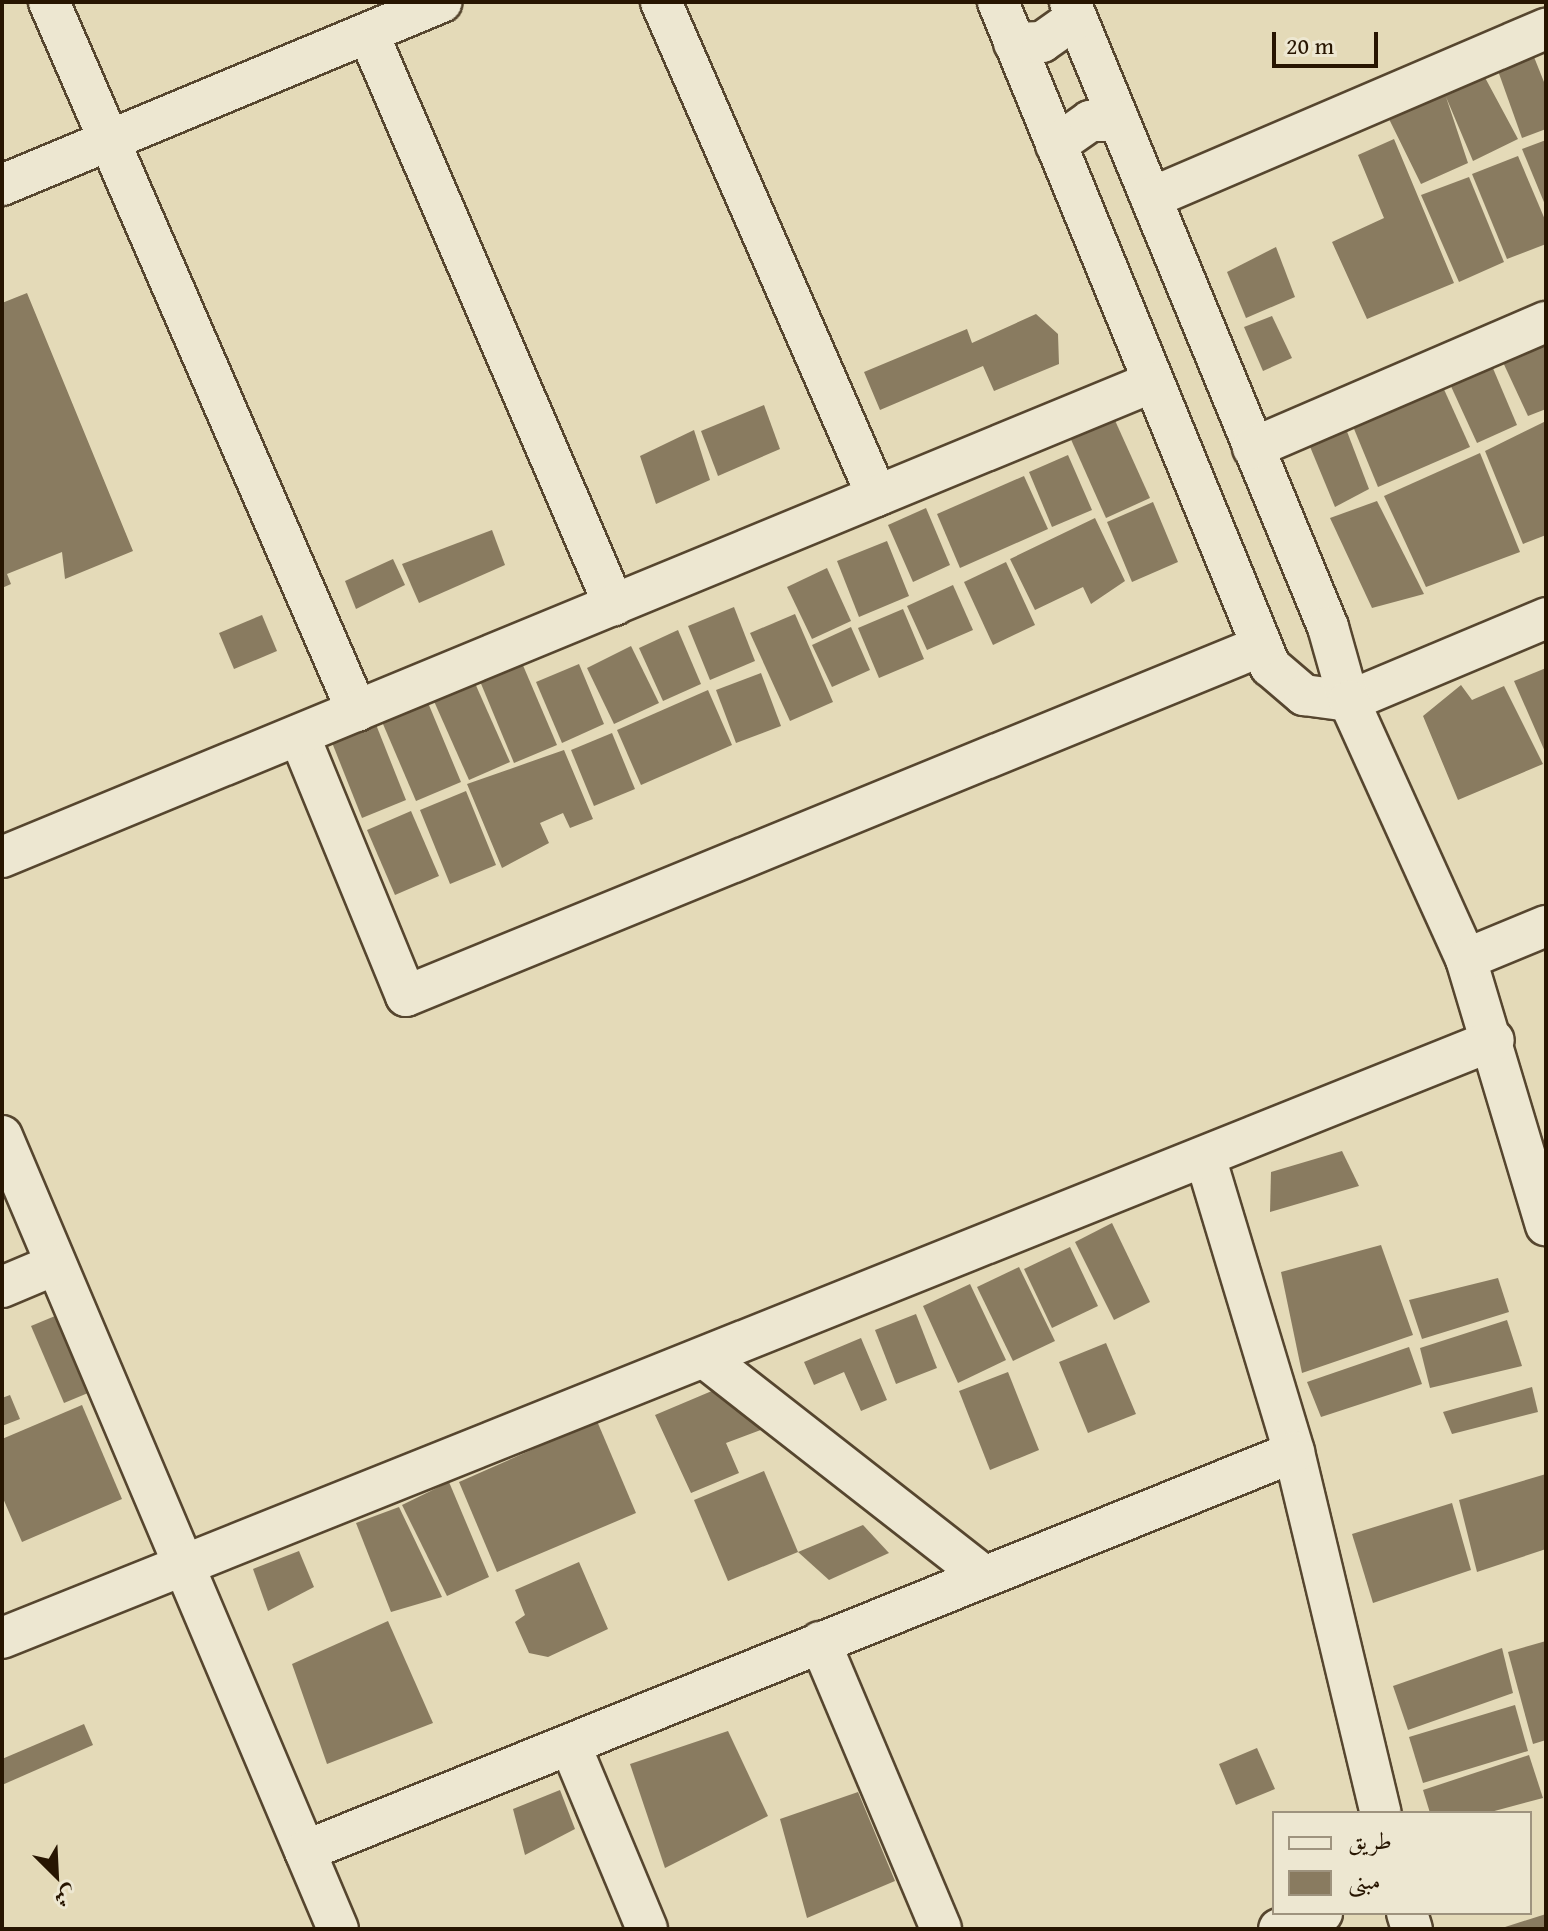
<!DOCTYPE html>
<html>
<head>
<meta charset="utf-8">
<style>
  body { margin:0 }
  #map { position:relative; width:1548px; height:1931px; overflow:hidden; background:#e4dab8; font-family:"Gentium Book Plus",Amiri,serif }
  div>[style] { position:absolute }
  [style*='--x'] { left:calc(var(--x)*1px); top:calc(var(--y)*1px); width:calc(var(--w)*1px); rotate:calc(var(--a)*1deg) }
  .building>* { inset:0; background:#897b60 }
  .roads { filter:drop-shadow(2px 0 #56462f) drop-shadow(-2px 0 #56462f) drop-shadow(0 2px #56462f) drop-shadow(0 -2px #56462f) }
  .minor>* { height:40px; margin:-20px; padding:0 20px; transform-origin:20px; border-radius:20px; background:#ede7d1 }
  span { translate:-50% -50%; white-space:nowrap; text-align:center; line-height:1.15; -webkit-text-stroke:7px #ede7d1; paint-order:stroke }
  .frame { position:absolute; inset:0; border:4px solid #271501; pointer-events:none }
  .legend { position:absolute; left:1272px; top:1811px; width:260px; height:104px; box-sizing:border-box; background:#ede7d1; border:2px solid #9e937e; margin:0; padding:10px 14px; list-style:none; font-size:24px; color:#271501 }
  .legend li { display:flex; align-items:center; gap:16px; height:40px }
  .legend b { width:40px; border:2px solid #9e937e }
  .north { position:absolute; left:16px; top:1835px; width:80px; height:80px; -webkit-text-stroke:6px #ede7d1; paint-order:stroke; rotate:156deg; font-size:22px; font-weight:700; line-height:32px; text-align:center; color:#271501 }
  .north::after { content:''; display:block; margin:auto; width:28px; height:36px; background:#271501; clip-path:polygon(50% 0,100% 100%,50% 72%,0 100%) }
  .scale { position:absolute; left:1272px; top:32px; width:106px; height:36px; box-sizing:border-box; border:4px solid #271501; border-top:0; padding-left:10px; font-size:24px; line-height:28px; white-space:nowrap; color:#271501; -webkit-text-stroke:6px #ede7d1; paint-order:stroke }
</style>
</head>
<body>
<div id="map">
  <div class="building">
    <div style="clip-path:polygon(1532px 52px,1546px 87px,1546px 129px,1522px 138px,1497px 68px)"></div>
    <div style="clip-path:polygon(1482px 72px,1518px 139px,1473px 161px,1446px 97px,1468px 163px,1421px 184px,1389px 119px)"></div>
    <div style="clip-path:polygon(1394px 139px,1454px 283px,1367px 319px,1332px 242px,1384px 218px,1358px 155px)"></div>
    <div style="clip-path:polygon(1546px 140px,1546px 207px,1522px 149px)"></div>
    <div style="clip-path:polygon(1518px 156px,1546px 222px,1546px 244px,1507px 259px,1472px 174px)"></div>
    <div style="clip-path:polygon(1469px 177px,1504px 262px,1459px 282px,1421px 195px)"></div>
    <div style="clip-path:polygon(1276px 247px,1295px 297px,1246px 318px,1227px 272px)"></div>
    <div style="clip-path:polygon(27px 293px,133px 551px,65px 579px,62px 552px,7px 574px,11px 584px,2px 588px,2px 303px)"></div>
    <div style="clip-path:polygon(1036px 314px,1058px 334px,1059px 364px,994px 391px,983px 366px,880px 410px,864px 372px,967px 329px,972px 343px)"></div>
    <div style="clip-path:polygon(1272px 316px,1292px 358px,1263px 371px,1244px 327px)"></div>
    <div style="clip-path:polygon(1546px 336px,1546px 409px,1528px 416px,1501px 358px)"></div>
    <div style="clip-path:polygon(1492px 366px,1517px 425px,1477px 443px,1449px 382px)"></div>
    <div style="clip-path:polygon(1442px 385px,1470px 447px,1378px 487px,1352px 424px)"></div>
    <div style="clip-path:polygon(764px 405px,780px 449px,718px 476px,701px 431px)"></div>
    <div style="clip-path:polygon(1113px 416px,1150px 498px,1106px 518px,1069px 435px)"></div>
    <div style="clip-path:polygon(1343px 421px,1369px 489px,1335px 507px,1306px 437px)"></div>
    <div style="clip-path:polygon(1546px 421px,1546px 535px,1523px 544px,1485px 451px)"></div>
    <div style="clip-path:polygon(694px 430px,710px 480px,656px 504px,640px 456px)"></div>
    <div style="clip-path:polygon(1480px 453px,1520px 552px,1426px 587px,1384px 496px)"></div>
    <div style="clip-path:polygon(1068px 455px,1092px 510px,1052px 527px,1029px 472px)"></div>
    <div style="clip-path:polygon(1024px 476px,1048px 529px,960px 568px,937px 514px)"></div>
    <div style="clip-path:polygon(1377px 501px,1424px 594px,1372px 608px,1330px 518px)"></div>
    <div style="clip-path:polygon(1153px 502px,1178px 562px,1132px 582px,1107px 522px)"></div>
    <div style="clip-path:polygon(926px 508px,950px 565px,913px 582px,888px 525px)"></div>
    <div style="clip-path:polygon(1095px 518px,1125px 581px,1091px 604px,1083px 587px,1035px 610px,1010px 559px)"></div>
    <div style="clip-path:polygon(492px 530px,505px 565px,419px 603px,402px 564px)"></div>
    <div style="clip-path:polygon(887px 541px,909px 596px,859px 617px,837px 561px)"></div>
    <div style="clip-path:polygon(393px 559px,405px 585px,356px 609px,345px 581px)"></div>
    <div style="clip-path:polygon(1006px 562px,1035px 625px,993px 645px,964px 582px)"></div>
    <div style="clip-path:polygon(827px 568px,851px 621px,812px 639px,787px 587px)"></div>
    <div style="clip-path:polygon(953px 585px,973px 630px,927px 650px,907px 606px)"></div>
    <div style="clip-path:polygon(734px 607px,755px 661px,710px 680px,688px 626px)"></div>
    <div style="clip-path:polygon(903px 609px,924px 659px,879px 678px,858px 628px)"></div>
    <div style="clip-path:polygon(795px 614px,833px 702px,790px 721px,750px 633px)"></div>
    <div style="clip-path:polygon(262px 615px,277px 651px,234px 669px,219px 633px)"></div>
    <div style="clip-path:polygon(851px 627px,870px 670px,832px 687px,812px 645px)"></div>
    <div style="clip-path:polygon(678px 630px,701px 684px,663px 701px,639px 648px)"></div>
    <div style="clip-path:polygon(631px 646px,659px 703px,614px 724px,587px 668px)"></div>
    <div style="clip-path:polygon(519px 656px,557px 745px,514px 763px,477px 674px)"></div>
    <div style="clip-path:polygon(579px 664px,604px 724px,562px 743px,536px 682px)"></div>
    <div style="clip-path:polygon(1546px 668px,1546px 754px,1514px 681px)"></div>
    <div style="clip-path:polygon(470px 672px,510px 762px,469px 780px,429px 690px)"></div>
    <div style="clip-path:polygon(761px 673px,781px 726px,736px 743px,716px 690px)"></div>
    <div style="clip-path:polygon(1461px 685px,1472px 700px,1504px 686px,1543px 764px,1458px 800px,1423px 716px)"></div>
    <div style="clip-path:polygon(708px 690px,732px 745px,641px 785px,617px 730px)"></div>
    <div style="clip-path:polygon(426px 698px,461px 782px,416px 801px,380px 717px)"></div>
    <div style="clip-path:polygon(371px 712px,406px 800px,362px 818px,327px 730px)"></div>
    <div style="clip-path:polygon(612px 733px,635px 789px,594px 806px,571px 750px)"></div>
    <div style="clip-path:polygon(564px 750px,593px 819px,570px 828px,563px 813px,540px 823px,549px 843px,502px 868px,467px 784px)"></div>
    <div style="clip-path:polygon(466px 791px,496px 865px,450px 884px,420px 810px)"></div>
    <div style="clip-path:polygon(411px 811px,439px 876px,395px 895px,367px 830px)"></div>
    <div style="clip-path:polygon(1342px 1151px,1359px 1186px,1270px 1212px,1271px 1172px)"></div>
    <div style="clip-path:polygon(1112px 1223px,1150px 1302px,1114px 1320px,1075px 1242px)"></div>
    <div style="clip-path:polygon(1381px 1245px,1413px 1335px,1302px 1373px,1281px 1272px)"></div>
    <div style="clip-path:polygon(1070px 1247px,1098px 1306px,1052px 1328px,1024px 1269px)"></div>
    <div style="clip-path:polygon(1019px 1267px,1055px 1341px,1013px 1361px,977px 1287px)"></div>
    <div style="clip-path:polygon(1498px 1278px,1509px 1312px,1422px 1339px,1409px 1300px)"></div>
    <div style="clip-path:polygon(970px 1284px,1006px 1360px,958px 1383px,923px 1306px)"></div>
    <div style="clip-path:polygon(916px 1314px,937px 1368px,896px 1384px,875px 1330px)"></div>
    <div style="clip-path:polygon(55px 1316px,88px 1393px,64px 1403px,31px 1326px)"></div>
    <div style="clip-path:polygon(1507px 1320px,1522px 1366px,1430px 1388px,1420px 1348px)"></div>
    <div style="clip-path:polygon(861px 1338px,887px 1400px,861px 1411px,844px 1372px,814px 1385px,804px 1362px)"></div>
    <div style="clip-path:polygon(1106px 1343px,1136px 1414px,1088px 1433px,1059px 1362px)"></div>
    <div style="clip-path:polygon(1409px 1347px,1422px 1384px,1321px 1417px,1307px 1382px)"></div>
    <div style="clip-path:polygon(1008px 1372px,1039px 1450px,990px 1470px,959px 1391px)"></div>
    <div style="clip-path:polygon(726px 1385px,777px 1424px,726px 1443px,739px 1473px,691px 1493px,655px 1415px)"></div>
    <div style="clip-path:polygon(1532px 1387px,1538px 1412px,1452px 1434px,1443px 1412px)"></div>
    <div style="clip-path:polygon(10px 1395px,20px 1419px,2px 1426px,2px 1398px)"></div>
    <div style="clip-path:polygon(82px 1405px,122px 1499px,22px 1542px,2px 1496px,2px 1439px)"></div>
    <div style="clip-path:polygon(597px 1421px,636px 1513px,497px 1572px,459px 1482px)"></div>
    <div style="clip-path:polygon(764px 1471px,798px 1552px,728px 1581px,694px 1500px)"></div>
    <div style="clip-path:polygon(1546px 1474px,1546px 1549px,1477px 1572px,1459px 1500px)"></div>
    <div style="clip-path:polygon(449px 1482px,489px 1577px,447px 1596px,402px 1505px)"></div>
    <div style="clip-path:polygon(1452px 1503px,1471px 1570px,1373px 1603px,1352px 1534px)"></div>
    <div style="clip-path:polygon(399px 1507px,442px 1597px,391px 1612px,356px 1523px)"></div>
    <div style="clip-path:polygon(863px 1525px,889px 1553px,829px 1580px,798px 1552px)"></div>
    <div style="clip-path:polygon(299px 1551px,314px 1587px,268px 1611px,253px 1569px)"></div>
    <div style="clip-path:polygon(579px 1562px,608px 1629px,548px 1657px,529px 1653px,515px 1622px,525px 1615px,515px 1590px)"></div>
    <div style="clip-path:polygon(388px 1621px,433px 1723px,327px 1764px,292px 1664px)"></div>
    <div style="clip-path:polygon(1546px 1641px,1546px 1740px,1533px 1744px,1508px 1652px)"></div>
    <div style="clip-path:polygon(1502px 1648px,1513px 1693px,1408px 1730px,1393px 1686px)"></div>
    <div style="clip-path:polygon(1515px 1705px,1528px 1751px,1423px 1783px,1409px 1737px)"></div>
    <div style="clip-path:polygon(84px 1724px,93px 1745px,2px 1785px,2px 1759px)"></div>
    <div style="clip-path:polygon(728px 1731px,768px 1816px,665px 1868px,630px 1764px)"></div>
    <div style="clip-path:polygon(1257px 1748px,1275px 1789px,1236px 1805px,1219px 1764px)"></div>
    <div style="clip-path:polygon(1529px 1755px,1543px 1798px,1487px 1813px,1430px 1813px,1423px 1790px)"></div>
    <div style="clip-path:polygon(560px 1790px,575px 1829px,525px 1855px,513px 1809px)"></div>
    <div style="clip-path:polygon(858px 1792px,895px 1881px,807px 1918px,780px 1819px)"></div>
    <div style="clip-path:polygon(1546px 1914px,1546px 1929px,1502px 1929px,1502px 1928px)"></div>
  </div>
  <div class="roads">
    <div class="minor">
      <div style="--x:49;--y:2;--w:773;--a:66.52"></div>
      <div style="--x:661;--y:2;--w:539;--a:66.38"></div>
      <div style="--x:998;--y:2;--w:718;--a:67.72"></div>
      <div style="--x:1270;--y:666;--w:45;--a:40.5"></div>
      <div style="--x:1304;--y:695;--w:45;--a:7.6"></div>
      <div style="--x:1349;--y:701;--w:214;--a:-22.8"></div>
      <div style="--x:1070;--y:2;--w:676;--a:67.57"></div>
      <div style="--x:1328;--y:627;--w:77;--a:74.2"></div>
      <div style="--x:1349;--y:701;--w:283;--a:65.6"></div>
      <div style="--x:1466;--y:959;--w:278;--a:73.3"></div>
      <div style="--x:368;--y:33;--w:623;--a:66.73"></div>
      <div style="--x:1014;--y:43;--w:28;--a:-2"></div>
      <div style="--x:1042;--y:42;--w:42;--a:-35.2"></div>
      <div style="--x:1056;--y:145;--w:42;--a:-35.2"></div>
      <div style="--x:1090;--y:121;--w:29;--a:0"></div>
      <div style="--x:2;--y:185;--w:476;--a:-22.6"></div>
      <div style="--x:1151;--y:198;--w:430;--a:-23.2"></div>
      <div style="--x:1253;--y:448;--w:319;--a:-23.3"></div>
      <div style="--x:299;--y:735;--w:282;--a:67.7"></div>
      <div style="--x:406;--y:996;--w:924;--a:-22.26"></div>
      <div style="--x:2;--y:857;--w:1245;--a:-22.43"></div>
      <div style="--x:1466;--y:959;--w:87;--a:-22.4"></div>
      <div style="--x:2;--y:1136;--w:861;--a:67.04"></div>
      <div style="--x:1206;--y:1160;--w:305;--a:73.2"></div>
      <div style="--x:1294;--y:1452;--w:371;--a:76.5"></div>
      <div style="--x:2;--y:1287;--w:56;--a:-22.9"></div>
      <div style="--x:705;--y:1358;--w:355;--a:38"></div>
      <div style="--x:2;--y:1638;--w:1607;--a:-21.84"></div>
      <div style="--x:820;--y:1642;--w:311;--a:67.1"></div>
      <div style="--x:571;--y:1747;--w:197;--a:67.3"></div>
      <div style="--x:305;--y:1851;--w:1066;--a:-21.97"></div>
      <div style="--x:1407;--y:1913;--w:17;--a:73"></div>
      <div style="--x:1279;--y:1929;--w:46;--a:-20.4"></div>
    </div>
  </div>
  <div class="frame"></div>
  <ul class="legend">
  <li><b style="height:10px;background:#ede7d1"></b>طريق</li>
  <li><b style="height:22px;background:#897b60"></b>مبنى</li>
  </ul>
  <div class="north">ش</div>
  <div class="scale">20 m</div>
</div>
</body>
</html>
